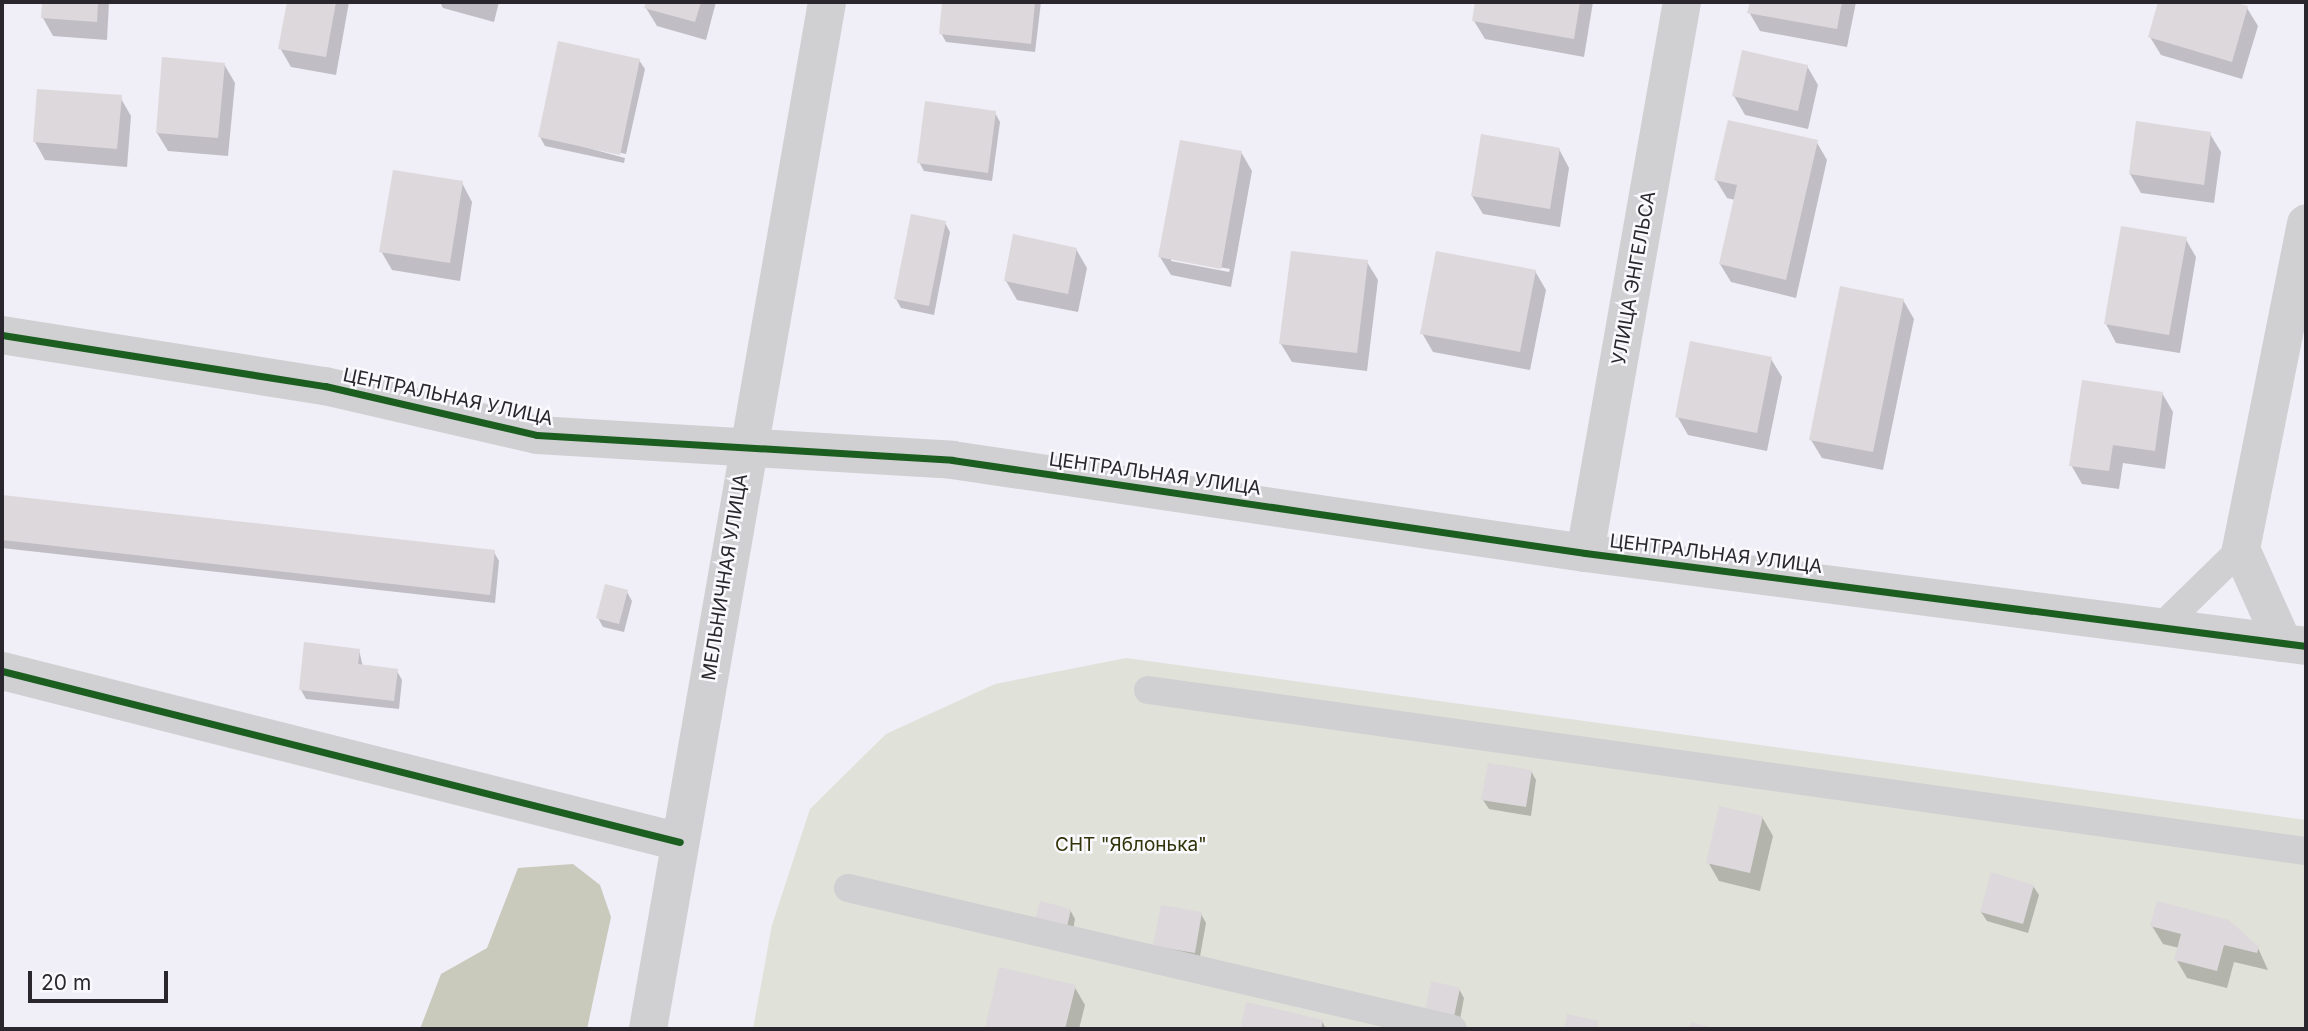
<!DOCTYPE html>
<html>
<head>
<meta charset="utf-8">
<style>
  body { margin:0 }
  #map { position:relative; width:2308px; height:1031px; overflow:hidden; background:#f0eef6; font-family:Inter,sans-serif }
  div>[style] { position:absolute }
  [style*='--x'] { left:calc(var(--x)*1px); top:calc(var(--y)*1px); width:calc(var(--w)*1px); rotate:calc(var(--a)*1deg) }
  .green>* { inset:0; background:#e0e1d8 }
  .forest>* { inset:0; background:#c9cabc }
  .shadow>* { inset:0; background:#0003 }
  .building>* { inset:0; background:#ddd8db }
  .service>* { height:28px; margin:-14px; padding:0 14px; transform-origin:14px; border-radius:14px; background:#d0cfd2 }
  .minor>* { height:38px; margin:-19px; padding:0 19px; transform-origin:19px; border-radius:19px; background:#d0cfd2 }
  .primary>* { height:38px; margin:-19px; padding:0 19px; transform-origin:19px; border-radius:19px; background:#d0cfd2 }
  .cycleway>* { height:7px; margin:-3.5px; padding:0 3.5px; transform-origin:3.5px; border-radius:3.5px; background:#1b5e20 }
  span { translate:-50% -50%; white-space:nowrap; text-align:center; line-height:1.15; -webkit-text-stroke:5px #faf9fd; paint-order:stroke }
  .street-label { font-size:19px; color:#29272d }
  .park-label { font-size:19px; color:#313309 }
  .frame { position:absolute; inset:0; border:4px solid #29272d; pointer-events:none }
  .scale { position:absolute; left:28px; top:971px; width:140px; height:32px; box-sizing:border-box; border:4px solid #29272d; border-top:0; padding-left:9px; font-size:21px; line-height:24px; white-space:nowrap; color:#29272d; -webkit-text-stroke:5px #faf9fd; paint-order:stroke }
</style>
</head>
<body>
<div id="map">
  <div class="green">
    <div style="clip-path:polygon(1126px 658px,2306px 820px,2306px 1029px,753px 1029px,772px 925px,810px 809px,886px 734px,995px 684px)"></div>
  </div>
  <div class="forest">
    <div style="clip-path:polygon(573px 864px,600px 885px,611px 917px,587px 1029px,420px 1029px,441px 974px,487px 948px,518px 868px)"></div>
  </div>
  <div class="shadow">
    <div style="clip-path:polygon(44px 2px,109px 2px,107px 40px,53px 36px,43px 18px)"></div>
    <div style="clip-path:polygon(288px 2px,349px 2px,336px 75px,291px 67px,280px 48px)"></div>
    <div style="clip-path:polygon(440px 2px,499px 2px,494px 22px,443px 8px)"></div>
    <div style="clip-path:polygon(647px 2px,716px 2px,706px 40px,657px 26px,646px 8px)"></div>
    <div style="clip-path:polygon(944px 2px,1041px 2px,1035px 52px,946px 42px,941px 33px)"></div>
    <div style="clip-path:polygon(1477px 2px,1593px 2px,1584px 57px,1485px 39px,1474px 21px)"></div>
    <div style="clip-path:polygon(1751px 2px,1856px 2px,1847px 47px,1760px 31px,1749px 12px)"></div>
    <div style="clip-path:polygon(2160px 2px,2226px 2px,2247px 8px,2258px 26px,2242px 79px,2161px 55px,2150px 37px)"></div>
    <div style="clip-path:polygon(639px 60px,645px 69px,626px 154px,544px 136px,625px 158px,624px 163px,545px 146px,540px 137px)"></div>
    <div style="clip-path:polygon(224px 64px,235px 83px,228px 156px,168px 151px,157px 133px)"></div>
    <div style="clip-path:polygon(1807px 66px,1818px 85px,1808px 129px,1745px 115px,1734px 96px)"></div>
    <div style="clip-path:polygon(120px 97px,131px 116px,127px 167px,45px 160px,35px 142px)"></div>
    <div style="clip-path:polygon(995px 113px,1000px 122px,992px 181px,924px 171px,919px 162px)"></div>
    <div style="clip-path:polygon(2210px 134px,2221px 152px,2214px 203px,2141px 193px,2130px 174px)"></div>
    <div style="clip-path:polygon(1816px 141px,1827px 160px,1796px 298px,1731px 282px,1720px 264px,1735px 200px,1727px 198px,1716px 180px)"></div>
    <div style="clip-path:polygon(1559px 149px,1569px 168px,1560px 227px,1483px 214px,1472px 196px)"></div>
    <div style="clip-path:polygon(evenodd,1241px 152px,1252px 171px,1231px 287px,1171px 275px,1160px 257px,1241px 152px,1171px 258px,1230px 269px,1229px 272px,1171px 261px,1171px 258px)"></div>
    <div style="clip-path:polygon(462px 183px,472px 202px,460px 281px,392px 270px,381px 251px)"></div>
    <div style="clip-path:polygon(945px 223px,950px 232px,934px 315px,901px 308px,896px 299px)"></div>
    <div style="clip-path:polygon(2185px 238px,2196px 257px,2180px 353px,2116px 343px,2106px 324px)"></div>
    <div style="clip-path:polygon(1076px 249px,1087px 268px,1078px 312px,1017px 300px,1006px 281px)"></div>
    <div style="clip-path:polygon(1367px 262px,1378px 280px,1367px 371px,1292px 362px,1281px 344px)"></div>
    <div style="clip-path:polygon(1535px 271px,1546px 290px,1530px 370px,1433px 352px,1422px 333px)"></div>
    <div style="clip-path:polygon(1903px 300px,1914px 319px,1883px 470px,1822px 458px,1811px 440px)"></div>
    <div style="clip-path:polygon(1771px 359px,1782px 377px,1767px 451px,1688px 435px,1677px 416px)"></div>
    <div style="clip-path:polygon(2162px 393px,2173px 412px,2165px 469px,2123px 463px,2119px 489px,2082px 484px,2071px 465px)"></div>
    <div style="clip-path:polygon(2px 497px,494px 552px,499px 561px,495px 603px,2px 548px)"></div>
    <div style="clip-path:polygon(627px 592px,632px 601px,624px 632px,603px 627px,598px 618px)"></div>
    <div style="clip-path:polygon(359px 650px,363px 667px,397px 671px,402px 680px,399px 709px,306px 699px,301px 690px)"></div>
    <div style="clip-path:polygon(1531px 771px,1536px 780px,1531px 816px,1489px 809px,1483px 800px)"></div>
    <div style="clip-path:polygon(1762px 817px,1773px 836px,1760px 891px,1719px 881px,1708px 862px)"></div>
    <div style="clip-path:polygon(2033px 886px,2039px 895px,2028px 933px,1987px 921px,1981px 912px)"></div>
    <div style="clip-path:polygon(1070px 910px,1075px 919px,1072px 935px,1043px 929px)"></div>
    <div style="clip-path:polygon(1201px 914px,1206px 923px,1199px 962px,1160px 955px)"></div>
    <div style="clip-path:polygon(2152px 926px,2258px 948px,2268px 970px,2234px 962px,2227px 988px,2187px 978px,2176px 959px,2179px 948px,2163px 944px)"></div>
    <div style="clip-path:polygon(1001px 970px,1074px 986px,1085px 1005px,1079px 1029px,987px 1029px)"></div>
    <div style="clip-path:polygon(1459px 989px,1464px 998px,1459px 1025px,1432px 1019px)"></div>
    <div style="clip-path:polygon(1247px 1004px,1322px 1021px,1326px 1029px,1242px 1029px)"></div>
  </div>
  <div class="building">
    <div style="clip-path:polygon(42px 2px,98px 2px,97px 22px,41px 18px)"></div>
    <div style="clip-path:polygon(287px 2px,336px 2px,326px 57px,278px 49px)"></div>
    <div style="clip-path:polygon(646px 2px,701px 2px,695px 22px,644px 8px)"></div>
    <div style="clip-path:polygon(942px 2px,1035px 2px,1031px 44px,939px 34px)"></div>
    <div style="clip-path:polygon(1475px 2px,1580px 2px,1574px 39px,1472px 21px)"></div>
    <div style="clip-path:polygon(1750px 2px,1842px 2px,1837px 29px,1747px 13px)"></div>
    <div style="clip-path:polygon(2158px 2px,2232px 2px,2248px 6px,2232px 62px,2148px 37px)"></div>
    <div style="clip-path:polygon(558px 41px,640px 59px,620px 155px,538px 137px)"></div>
    <div style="clip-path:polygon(1742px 50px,1808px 65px,1798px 111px,1732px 96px)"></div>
    <div style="clip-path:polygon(162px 57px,225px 63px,218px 138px,156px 133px)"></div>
    <div style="clip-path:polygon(37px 89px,122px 95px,117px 149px,33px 142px)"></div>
    <div style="clip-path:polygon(925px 101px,996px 111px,988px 173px,917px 163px)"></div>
    <div style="clip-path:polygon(1728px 120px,1818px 140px,1786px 280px,1719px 264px,1737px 185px,1714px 180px)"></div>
    <div style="clip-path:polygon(2136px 121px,2211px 132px,2204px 185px,2129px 174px)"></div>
    <div style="clip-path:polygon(1481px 134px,1560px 148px,1550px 209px,1471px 196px)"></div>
    <div style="clip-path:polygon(1180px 140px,1242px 151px,1221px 269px,1158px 257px)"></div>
    <div style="clip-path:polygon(393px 170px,463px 181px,450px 263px,379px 252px)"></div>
    <div style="clip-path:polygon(911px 214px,946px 221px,929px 306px,894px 299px)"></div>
    <div style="clip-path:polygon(2121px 226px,2187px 237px,2169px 335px,2104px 324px)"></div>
    <div style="clip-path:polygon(1013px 234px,1077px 248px,1068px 294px,1004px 281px)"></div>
    <div style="clip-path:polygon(1291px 251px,1368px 260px,1357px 353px,1279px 344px)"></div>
    <div style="clip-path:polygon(1436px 251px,1536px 270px,1520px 352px,1420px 334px)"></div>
    <div style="clip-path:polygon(1840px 286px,1904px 299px,1873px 452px,1809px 440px)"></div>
    <div style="clip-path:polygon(1690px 341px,1772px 357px,1757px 433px,1675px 417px)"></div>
    <div style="clip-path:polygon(2082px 380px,2163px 392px,2155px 451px,2113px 445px,2109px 471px,2069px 466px)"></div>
    <div style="clip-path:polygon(2px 495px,495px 550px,490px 595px,2px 540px)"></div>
    <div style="clip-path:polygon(605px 584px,628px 590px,619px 624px,596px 618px)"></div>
    <div style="clip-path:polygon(304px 642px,360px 649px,358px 664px,398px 669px,394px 701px,299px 690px)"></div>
    <div style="clip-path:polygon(1488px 763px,1532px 770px,1526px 807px,1481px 800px)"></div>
    <div style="clip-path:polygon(1719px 806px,1763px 816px,1750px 873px,1706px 863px)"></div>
    <div style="clip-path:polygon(1991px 872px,2034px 885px,2023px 924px,1980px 912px)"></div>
    <div style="clip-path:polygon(1040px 901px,1071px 909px,1067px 927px,1035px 920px)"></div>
    <div style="clip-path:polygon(2157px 901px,2229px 920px,2259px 947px,2257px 953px,2224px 945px,2217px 971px,2174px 960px,2181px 934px,2150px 926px)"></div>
    <div style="clip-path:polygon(1161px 905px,1202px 912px,1195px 953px,1153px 946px)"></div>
    <div style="clip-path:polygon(999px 967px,1076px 985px,1065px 1029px,985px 1029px)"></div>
    <div style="clip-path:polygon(1431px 981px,1460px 988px,1454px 1017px,1425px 1010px)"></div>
    <div style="clip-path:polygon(1246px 1002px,1323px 1020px,1321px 1029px,1240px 1029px)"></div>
    <div style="clip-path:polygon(1567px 1014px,1599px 1021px,1597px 1029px,1564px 1029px)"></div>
    <div style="clip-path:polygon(1691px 1022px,1714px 1028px,1714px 1029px,1689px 1029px)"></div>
  </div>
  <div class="service">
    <div style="--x:2160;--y:628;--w:113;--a:-44.3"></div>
    <div style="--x:1148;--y:690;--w:1169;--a:7.92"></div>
    <div style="--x:848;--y:888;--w:621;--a:13.12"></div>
  </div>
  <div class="minor">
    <div style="--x:2;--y:335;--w:327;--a:9"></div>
    <div style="--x:325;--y:386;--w:218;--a:13"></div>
    <div style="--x:537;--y:435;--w:416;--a:3.4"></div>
    <div style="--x:952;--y:460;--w:640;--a:8.36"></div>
    <div style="--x:1585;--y:553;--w:727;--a:7.35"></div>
    <div style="--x:1585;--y:553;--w:559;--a:-80.02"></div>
    <div style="--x:2283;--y:643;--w:103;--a:-114.1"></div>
    <div style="--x:2241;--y:549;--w:332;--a:-78.7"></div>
    <div style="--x:2;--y:671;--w:699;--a:14.16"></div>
  </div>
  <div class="primary">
    <div style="--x:648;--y:1029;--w:1042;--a:-80.11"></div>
  </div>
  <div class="cycleway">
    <div style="--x:2;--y:335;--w:327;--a:9"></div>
    <div style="--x:325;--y:386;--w:218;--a:13"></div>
    <div style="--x:537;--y:435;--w:416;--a:3.4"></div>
    <div style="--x:952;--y:460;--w:640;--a:8.36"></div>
    <div style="--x:1585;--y:553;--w:727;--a:7.35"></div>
    <div style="--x:2;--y:671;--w:699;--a:14.16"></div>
  </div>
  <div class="street-label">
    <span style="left:1634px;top:278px;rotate:-80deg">УЛИЦА ЭНГЕЛЬСА</span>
    <span style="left:448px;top:397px;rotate:12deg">ЦЕНТРАЛЬНАЯ УЛИЦА</span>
    <span style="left:1155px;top:474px;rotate:8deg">ЦЕНТРАЛЬНАЯ УЛИЦА</span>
    <span style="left:1716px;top:554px;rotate:7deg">ЦЕНТРАЛЬНАЯ УЛИЦА</span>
    <span style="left:725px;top:577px;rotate:-81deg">МЕЛЬНИЧНАЯ УЛИЦА</span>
  </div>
  <div class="park-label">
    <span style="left:1131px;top:845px">СНТ "Яблонька"</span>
  </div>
  <div class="frame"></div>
  <div class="scale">20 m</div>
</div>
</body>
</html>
